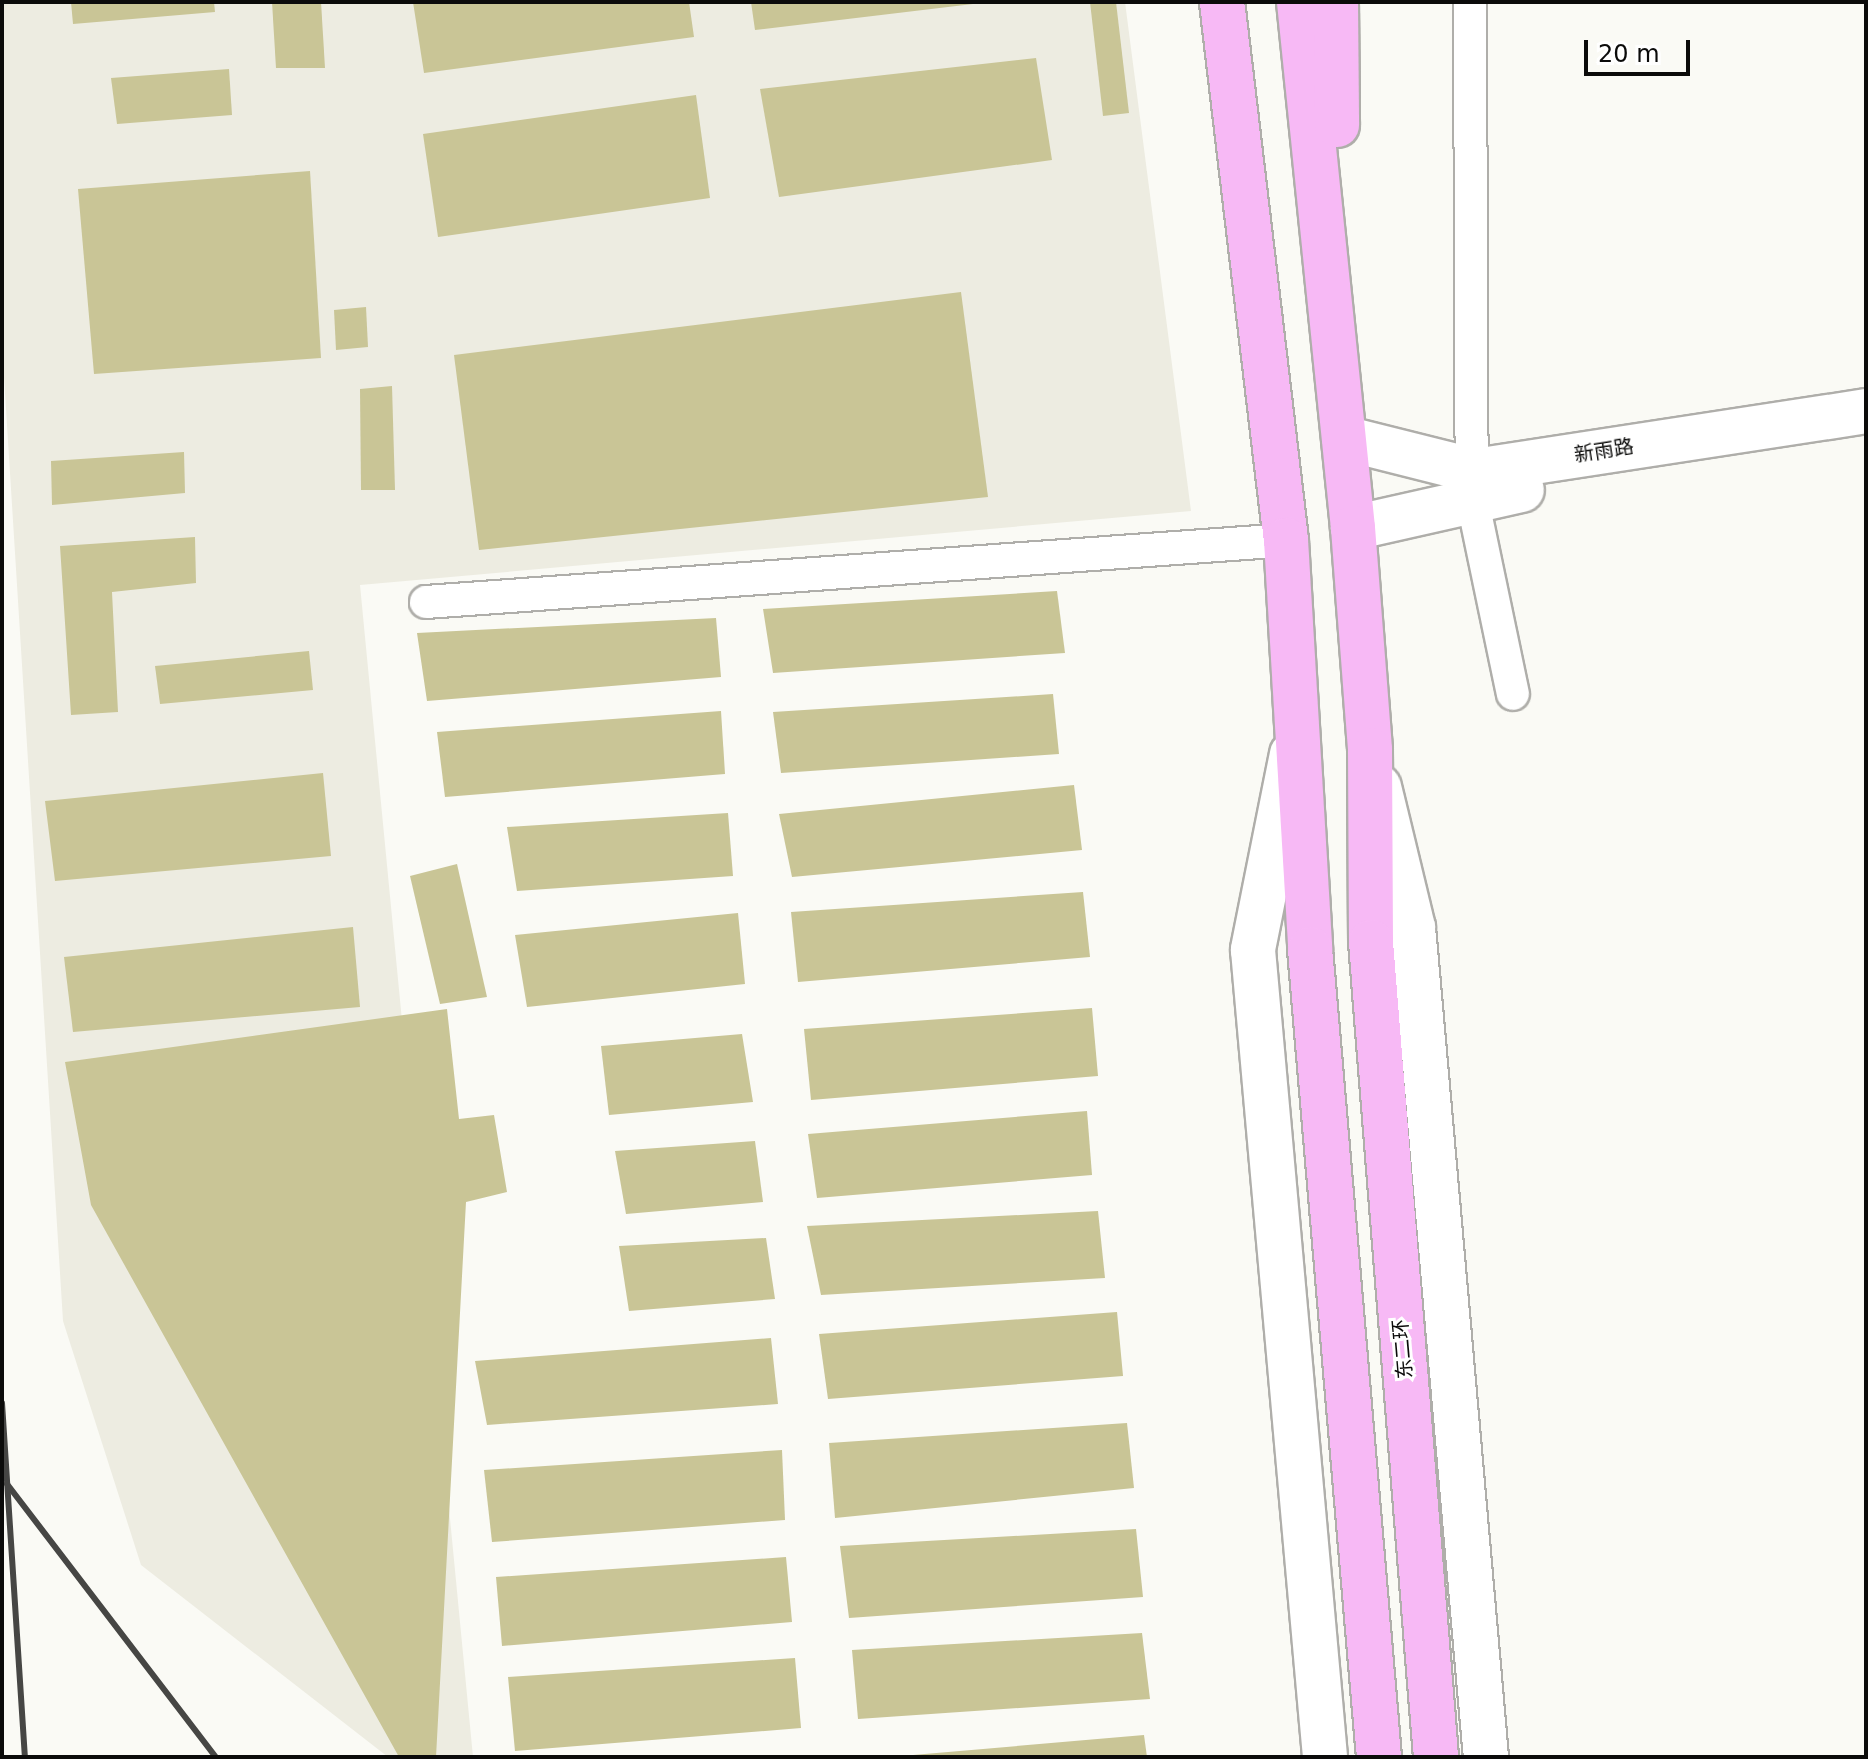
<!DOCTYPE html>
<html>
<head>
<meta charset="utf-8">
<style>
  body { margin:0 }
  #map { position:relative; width:1868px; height:1759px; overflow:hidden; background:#fafaf5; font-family:"DejaVu Sans","Noto Sans SC",sans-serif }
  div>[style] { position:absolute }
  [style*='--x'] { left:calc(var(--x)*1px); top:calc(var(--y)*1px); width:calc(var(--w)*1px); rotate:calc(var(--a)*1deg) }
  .built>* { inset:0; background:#edece1 }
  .building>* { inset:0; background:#c9c596 }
  .roads { filter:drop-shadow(2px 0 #afaeaa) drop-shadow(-2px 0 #afaeaa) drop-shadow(0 2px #afaeaa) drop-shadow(0 -2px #afaeaa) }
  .street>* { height:32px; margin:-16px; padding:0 16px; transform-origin:16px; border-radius:16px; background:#fff }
  .secondary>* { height:44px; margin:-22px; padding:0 22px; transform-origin:22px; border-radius:22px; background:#fff }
  .highway>* { height:44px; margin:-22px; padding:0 22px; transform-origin:22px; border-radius:22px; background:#f7b9f5 }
  .rail>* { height:6px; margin:-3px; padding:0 3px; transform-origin:3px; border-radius:3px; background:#464644 }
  span { translate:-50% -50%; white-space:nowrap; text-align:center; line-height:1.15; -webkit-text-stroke:6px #fff; paint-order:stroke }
  .street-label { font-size:20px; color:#0b0b0a }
  .frame { position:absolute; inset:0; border:4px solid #0b0b0a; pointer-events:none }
  .scale { position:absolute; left:1584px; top:40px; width:106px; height:36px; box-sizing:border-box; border:4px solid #0b0b0a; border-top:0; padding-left:10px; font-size:24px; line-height:28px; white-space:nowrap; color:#0b0b0a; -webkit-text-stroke:6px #fff; paint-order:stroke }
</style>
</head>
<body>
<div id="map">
  <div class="built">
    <div style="clip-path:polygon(2px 2px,1125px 2px,1191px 511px,360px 585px,473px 1757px,388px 1757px,141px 1565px,63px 1321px,2px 345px)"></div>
  </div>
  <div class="building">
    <div style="clip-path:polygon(71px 2px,214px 2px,215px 12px,73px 24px)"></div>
    <div style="clip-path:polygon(272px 2px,321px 2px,325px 68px,276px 68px)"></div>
    <div style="clip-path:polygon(413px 2px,689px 2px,694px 37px,424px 73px)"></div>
    <div style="clip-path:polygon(751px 2px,973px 2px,973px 4px,755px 30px)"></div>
    <div style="clip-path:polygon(1090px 2px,1116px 2px,1129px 113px,1103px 116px)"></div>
    <div style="clip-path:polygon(1036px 58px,1052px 160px,779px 197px,760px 89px)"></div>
    <div style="clip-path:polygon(229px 69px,232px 115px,117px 124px,111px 78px)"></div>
    <div style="clip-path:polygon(696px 95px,710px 198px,438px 237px,423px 134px)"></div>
    <div style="clip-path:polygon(310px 171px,321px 358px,94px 374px,78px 189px)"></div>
    <div style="clip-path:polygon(961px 292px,988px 497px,479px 550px,454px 355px)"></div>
    <div style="clip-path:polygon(366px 307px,368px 347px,336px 350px,334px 310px)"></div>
    <div style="clip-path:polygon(392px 386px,395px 490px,361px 490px,360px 389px)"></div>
    <div style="clip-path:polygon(184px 452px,185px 493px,52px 505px,51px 461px)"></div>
    <div style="clip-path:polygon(195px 537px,196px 583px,112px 592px,118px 712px,71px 715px,60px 546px)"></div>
    <div style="clip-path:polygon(1057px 591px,1065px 653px,773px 673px,763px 609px)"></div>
    <div style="clip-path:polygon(716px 618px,721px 677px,427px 701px,417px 633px)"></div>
    <div style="clip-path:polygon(309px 651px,313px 690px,160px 704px,155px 666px)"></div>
    <div style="clip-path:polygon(1053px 694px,1059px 754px,781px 773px,773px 712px)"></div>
    <div style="clip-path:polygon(721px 711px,725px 774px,445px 797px,437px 732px)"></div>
    <div style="clip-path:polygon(323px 773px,331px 856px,55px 881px,45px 801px)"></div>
    <div style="clip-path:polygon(1074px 785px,1082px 850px,792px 877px,779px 814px)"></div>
    <div style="clip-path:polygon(728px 813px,733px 876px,517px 891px,507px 827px)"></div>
    <div style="clip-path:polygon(457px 864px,487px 997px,440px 1004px,410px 876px)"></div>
    <div style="clip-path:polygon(1083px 892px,1090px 957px,798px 982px,791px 912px)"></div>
    <div style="clip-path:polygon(738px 913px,745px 984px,527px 1007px,515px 935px)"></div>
    <div style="clip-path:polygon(353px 927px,360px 1007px,73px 1032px,64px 957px)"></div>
    <div style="clip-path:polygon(1092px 1008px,1098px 1076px,811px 1100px,804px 1029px)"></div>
    <div style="clip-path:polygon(447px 1009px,459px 1119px,494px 1115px,507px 1192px,466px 1202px,436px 1757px,399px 1757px,91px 1205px,65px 1062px)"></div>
    <div style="clip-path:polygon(742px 1034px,753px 1102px,609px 1115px,601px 1046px)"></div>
    <div style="clip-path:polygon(1087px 1111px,1092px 1175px,817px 1198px,808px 1134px)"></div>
    <div style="clip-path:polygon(755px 1141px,763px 1202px,626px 1214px,615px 1151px)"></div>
    <div style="clip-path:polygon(1098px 1211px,1105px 1278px,821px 1295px,807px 1226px)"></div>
    <div style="clip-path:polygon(766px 1238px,775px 1299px,629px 1311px,619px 1246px)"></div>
    <div style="clip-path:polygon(1117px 1312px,1123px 1376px,828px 1399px,819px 1334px)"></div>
    <div style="clip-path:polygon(771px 1338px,778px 1404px,487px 1425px,475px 1361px)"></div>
    <div style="clip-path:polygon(1127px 1423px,1134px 1488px,835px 1518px,829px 1443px)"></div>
    <div style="clip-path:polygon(782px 1450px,785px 1520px,492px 1542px,484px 1470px)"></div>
    <div style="clip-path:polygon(1136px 1529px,1143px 1597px,849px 1618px,840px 1546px)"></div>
    <div style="clip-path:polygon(786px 1557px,792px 1622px,502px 1646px,496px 1577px)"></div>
    <div style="clip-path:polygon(1142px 1633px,1150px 1699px,858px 1719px,852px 1650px)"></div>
    <div style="clip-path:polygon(795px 1658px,801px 1728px,515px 1751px,508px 1677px)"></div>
    <div style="clip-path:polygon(1144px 1735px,1147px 1757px,913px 1757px,913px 1755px)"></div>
  </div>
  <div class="roads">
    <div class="street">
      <div style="--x:1470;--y:2;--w:496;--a:89.8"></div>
      <div style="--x:1472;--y:498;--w:200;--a:78.2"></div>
      <div style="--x:426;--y:602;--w:862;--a:-4.12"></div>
    </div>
    <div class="secondary">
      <div style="--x:1344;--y:438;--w:135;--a:14.1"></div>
      <div style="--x:1475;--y:471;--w:396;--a:-8.7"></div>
      <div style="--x:1353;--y:528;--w:173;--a:-12.7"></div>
      <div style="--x:1292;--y:754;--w:200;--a:101.3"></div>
      <div style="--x:1253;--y:950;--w:810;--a:84.9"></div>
      <div style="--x:1379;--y:787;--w:145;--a:76.4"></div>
      <div style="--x:1413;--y:928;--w:832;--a:84.97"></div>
    </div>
    <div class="highway">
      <div style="--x:1222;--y:2;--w:542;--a:83.22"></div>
      <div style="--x:1286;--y:540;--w:410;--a:86.6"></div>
      <div style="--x:1310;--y:949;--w:811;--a:85.12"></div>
      <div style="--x:1299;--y:2;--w:529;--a:84.14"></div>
      <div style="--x:1353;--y:528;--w:223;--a:85.6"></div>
      <div style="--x:1370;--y:750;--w:192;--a:89.7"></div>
      <div style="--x:1371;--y:942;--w:818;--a:85.44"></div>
      <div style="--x:1336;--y:2;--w:123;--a:89.5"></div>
    </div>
  </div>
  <div class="rail">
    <div style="--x:2;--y:1403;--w:355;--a:86.3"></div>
    <div style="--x:7;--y:1484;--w:344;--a:52.6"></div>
  </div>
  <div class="street-label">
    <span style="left:1604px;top:451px;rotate:-9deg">新雨路</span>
    <span style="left:1403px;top:1349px;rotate:-95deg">东二环</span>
  </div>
  <div class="frame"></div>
  <div class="scale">20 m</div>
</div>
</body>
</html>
